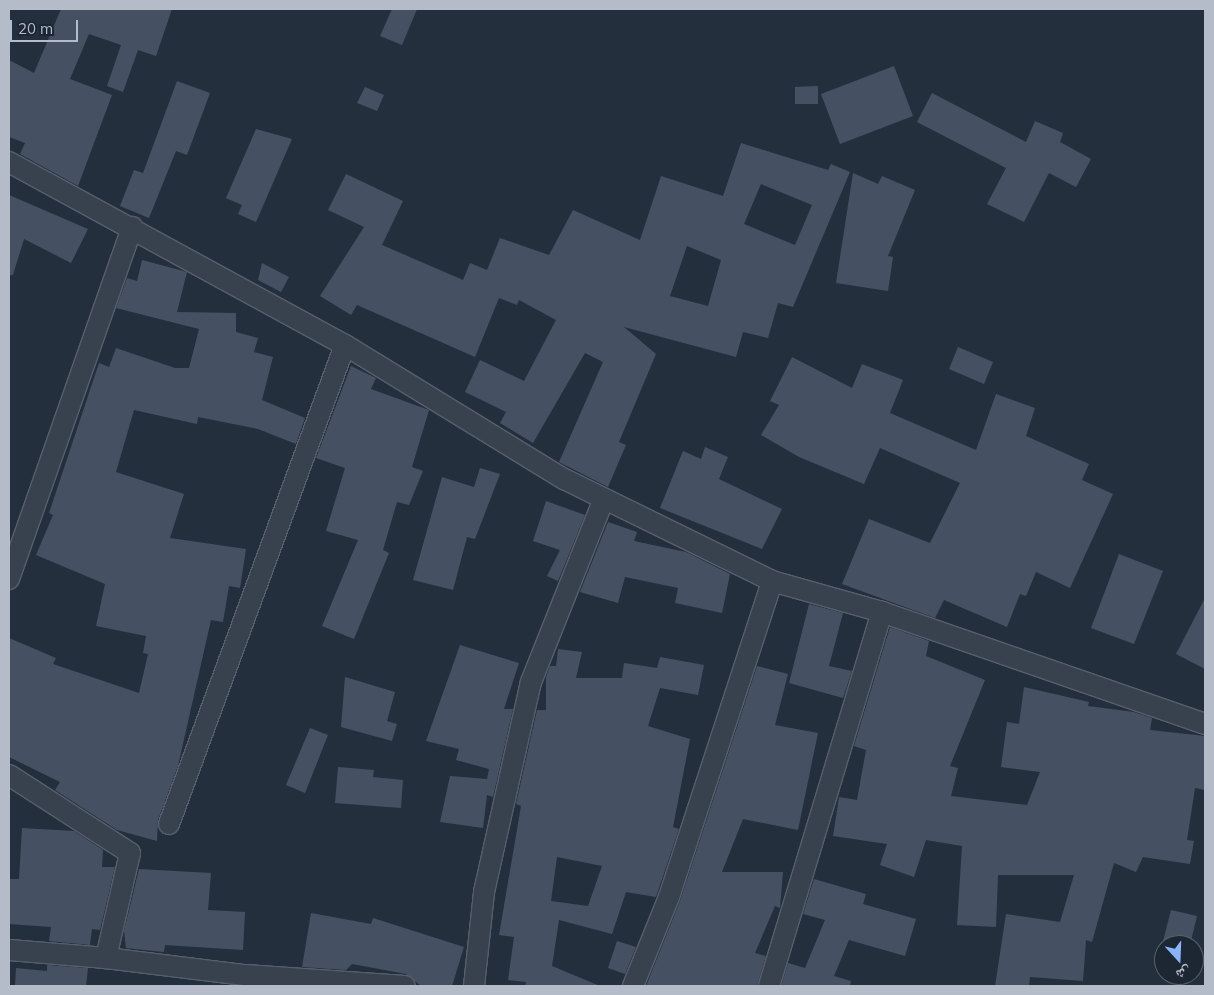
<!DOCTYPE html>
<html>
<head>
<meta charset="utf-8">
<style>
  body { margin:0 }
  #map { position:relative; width:1214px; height:995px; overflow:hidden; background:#242f3e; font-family:Mulish,"Noto Naskh Arabic",sans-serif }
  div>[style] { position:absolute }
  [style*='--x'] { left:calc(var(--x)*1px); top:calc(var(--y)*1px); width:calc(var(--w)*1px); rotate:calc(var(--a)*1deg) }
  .building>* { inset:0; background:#455162 }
  .roads { filter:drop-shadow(1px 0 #565f6c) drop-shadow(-1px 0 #565f6c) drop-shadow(0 1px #565f6c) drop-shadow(0 -1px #565f6c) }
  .minor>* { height:20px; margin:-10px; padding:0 10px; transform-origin:10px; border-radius:10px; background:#38414e }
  span { translate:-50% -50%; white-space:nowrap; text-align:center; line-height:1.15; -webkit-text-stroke:5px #1d2633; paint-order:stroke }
  .frame { position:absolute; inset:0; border:10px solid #b4bcc9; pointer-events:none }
  .north { position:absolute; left:1154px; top:935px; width:50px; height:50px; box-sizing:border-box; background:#1d2633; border:1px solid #59626f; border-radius:50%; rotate:160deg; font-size:14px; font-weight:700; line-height:20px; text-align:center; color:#b4bcc9 }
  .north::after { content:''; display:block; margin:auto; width:18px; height:22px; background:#8ab4f8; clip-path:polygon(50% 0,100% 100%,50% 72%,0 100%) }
  .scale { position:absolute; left:10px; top:20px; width:68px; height:22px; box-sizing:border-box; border:2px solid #b4bcc9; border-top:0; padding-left:6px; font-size:15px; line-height:18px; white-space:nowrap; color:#b4bcc9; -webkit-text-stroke:4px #1d2633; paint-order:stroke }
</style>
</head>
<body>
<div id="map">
  <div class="building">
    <div style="clip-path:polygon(61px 9px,172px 9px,156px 56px,138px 50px,123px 92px,107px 86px,121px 45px,89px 34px,70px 79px,112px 95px,78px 186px,20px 154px,25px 143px,9px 137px,9px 60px,34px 73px)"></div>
    <div style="clip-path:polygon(392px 9px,417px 9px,402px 45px,380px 36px)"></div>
    <div style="clip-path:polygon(894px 66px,913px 116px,840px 144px,821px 94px)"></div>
    <div style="clip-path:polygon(177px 81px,210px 93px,187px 155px,176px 151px,149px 218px,120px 206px,134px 170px,143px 173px)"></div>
    <div style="clip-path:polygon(818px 86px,818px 104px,795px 104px,795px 87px)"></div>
    <div style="clip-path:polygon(365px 87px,384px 95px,377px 111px,357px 103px)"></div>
    <div style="clip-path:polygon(932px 93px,1026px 142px,1035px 121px,1063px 133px,1060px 142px,1091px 159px,1076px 187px,1049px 173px,1024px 222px,987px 204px,1006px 168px,917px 122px)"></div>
    <div style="clip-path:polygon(256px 129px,292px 139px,256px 222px,238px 214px,242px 205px,226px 198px)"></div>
    <div style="clip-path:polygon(evenodd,741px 143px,828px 170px,831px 164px,850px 172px,793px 307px,778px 303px,768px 338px,743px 332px,736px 357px,624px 327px,656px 354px,619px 442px,626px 445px,608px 487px,559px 462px,603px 362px,585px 353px,533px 443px,500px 423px,506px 412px,465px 392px,480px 360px,524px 381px,556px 320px,519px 300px,517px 305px,499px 298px,475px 357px,357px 305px,351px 315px,320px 296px,364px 227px,328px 210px,346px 174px,403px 201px,382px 245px,463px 280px,470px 263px,487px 270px,500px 238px,549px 255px,573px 210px,640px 240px,661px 176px,723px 196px,741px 143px,761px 184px,812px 205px,795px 245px,744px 224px,761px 184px,741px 143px,687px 246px,721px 260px,708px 306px,670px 296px,687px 246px)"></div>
    <div style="clip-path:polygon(853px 173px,878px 184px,882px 176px,915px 190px,888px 256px,893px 257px,888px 291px,836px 283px)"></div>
    <div style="clip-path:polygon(9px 195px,88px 229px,71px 263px,24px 239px,13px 275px,9px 275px)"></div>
    <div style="clip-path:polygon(142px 260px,187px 272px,177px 312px,236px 313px,236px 332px,258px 338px,254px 352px,273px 357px,262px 400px,305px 418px,296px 444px,258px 429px,198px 417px,197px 424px,134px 410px,116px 472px,184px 494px,170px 538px,246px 549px,240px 588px,229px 586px,223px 622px,211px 620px,178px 766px,158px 820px,157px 841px,117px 830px,55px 790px,60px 782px,9px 757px,9px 638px,56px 658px,53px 664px,139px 693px,148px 654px,143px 653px,146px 636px,96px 626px,105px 584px,36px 555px,53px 515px,49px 513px,99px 363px,109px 367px,116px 348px,175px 368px,189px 368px,199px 329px,116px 308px,127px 278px,137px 281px)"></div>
    <div style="clip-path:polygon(262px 263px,289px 277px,281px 292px,258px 280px)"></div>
    <div style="clip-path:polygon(958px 347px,993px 362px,984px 384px,949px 369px)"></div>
    <div style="clip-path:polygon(792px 357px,852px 388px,862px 364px,903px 380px,890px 413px,976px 450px,996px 394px,1035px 408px,1026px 436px,1089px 464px,1082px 480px,1113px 494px,1070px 588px,1036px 572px,1026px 596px,1020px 594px,1007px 627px,944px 600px,935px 618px,842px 584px,869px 519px,930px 543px,960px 483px,880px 448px,864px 484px,799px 457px,761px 435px,779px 405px,770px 401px)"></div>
    <div style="clip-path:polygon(351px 366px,376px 378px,371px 389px,429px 410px,412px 467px,423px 471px,409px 505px,397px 502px,383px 550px,389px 553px,354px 639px,322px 626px,358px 540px,326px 531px,345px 468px,316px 458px)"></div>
    <div style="clip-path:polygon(705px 447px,728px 457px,719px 479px,782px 509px,762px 549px,660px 508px,683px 451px,701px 459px)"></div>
    <div style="clip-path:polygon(480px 468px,500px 474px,475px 539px,467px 537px,453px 590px,413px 580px,442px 477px,474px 487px)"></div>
    <div style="clip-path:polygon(546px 501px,585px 515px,558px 581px,547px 576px,560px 550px,533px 541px)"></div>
    <div style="clip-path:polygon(608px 522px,637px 532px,634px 541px,686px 552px,730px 574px,722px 613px,675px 603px,678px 588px,625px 577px,618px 603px,580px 592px)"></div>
    <div style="clip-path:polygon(1119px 554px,1163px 571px,1134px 644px,1091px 628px)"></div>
    <div style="clip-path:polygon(1205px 598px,1205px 669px,1176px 654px)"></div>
    <div style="clip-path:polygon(809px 604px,843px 613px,829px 666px,852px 671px,843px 698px,789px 683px)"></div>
    <div style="clip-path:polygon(890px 627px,929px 641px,926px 656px,985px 680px,950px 766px,958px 768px,951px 796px,1027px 805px,1040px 772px,1001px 767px,1007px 722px,1019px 724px,1024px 687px,1089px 702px,1088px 706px,1134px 712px,1152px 718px,1150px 730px,1205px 736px,1205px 790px,1195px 788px,1187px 840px,1194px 841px,1190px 864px,1143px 857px,1136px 872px,1114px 863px,1092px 942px,1086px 940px,1083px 981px,1030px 977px,1029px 986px,995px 986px,1006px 914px,1060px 922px,1074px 875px,998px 875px,996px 927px,957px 925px,962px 846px,926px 840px,914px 877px,880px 865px,887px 844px,833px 836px,839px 797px,857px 800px,866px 750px,854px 746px)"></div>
    <div style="clip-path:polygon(460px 645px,519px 663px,504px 709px,513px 709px,493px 797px,487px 795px,483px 828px,440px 822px,450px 776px,487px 779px,489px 769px,456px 760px,459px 749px,426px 741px)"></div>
    <div style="clip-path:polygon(evenodd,558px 649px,582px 652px,576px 678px,622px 678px,624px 663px,657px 668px,660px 657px,704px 665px,698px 695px,660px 688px,648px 726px,690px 739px,673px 827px,679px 829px,656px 897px,626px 892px,612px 934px,559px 920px,552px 966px,600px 986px,525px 986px,526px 982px,508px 980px,514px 937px,499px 935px,521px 806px,516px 804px,537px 710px,546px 710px,546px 677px,550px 666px,556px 666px,558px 649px,557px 857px,602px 866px,588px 906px,551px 901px,557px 857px)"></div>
    <div style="clip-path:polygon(757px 666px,788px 674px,775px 725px,818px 733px,798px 830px,743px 819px,722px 872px,783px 872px,780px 908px,775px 906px,755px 953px,766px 956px,757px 986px,646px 986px,680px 901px)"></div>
    <div style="clip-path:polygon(345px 677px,395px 692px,387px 721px,397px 724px,392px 741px,341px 727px)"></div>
    <div style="clip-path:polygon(310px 728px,328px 735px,305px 793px,286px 785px)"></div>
    <div style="clip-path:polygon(338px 767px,374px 770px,373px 777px,403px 780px,401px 808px,335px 803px)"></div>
    <div style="clip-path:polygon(22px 828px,74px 831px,103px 850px,102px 867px,115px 867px,100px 930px,92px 929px,90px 945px,49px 941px,51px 927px,9px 924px,9px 879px,19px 879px)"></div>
    <div style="clip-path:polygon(139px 869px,211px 873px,208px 910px,245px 912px,243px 950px,165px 945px,164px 952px,126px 948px,124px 931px)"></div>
    <div style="clip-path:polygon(814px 879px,866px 894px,863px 904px,916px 919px,905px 956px,849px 940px,834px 976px,851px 981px,850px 986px,781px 986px,788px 963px,805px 968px,825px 920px,803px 914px)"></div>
    <div style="clip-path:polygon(1171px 910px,1197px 916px,1190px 945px,1162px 945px)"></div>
    <div style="clip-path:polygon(311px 913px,371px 924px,373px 918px,464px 947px,452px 986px,421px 986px,406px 974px,352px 964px,346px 970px,302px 967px)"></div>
    <div style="clip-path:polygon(617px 941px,636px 947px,625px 974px,608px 968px)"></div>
    <div style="clip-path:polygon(47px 965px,88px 968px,86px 986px,15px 986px,16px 968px,47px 971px)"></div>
  </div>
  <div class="roads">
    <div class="minor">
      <div style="--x:9;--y:162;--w:383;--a:28.6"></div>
      <div style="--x:345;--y:345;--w:257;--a:31.5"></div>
      <div style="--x:564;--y:479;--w:232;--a:26.1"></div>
      <div style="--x:772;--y:581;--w:114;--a:15.7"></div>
      <div style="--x:882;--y:612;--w:342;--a:19.1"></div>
      <div style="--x:9;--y:579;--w:373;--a:-70.7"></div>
      <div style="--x:9;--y:775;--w:144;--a:32.8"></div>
      <div style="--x:130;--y:853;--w:108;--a:102.9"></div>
      <div style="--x:106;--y:958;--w:97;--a:-175.3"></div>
      <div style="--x:169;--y:824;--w:510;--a:-69.83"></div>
      <div style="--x:106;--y:958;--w:140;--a:7"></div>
      <div style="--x:245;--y:975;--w:160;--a:3.9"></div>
      <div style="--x:474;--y:986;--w:95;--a:-83.9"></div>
      <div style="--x:484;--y:892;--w:215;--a:-77.4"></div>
      <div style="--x:531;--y:682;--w:197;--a:-68.3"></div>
      <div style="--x:633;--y:986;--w:96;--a:-68"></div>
      <div style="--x:669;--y:897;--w:332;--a:-71.9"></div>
      <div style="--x:769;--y:986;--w:391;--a:-73.2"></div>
    </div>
  </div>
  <div class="frame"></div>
  <div class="north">ش</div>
  <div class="scale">20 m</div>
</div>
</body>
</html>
